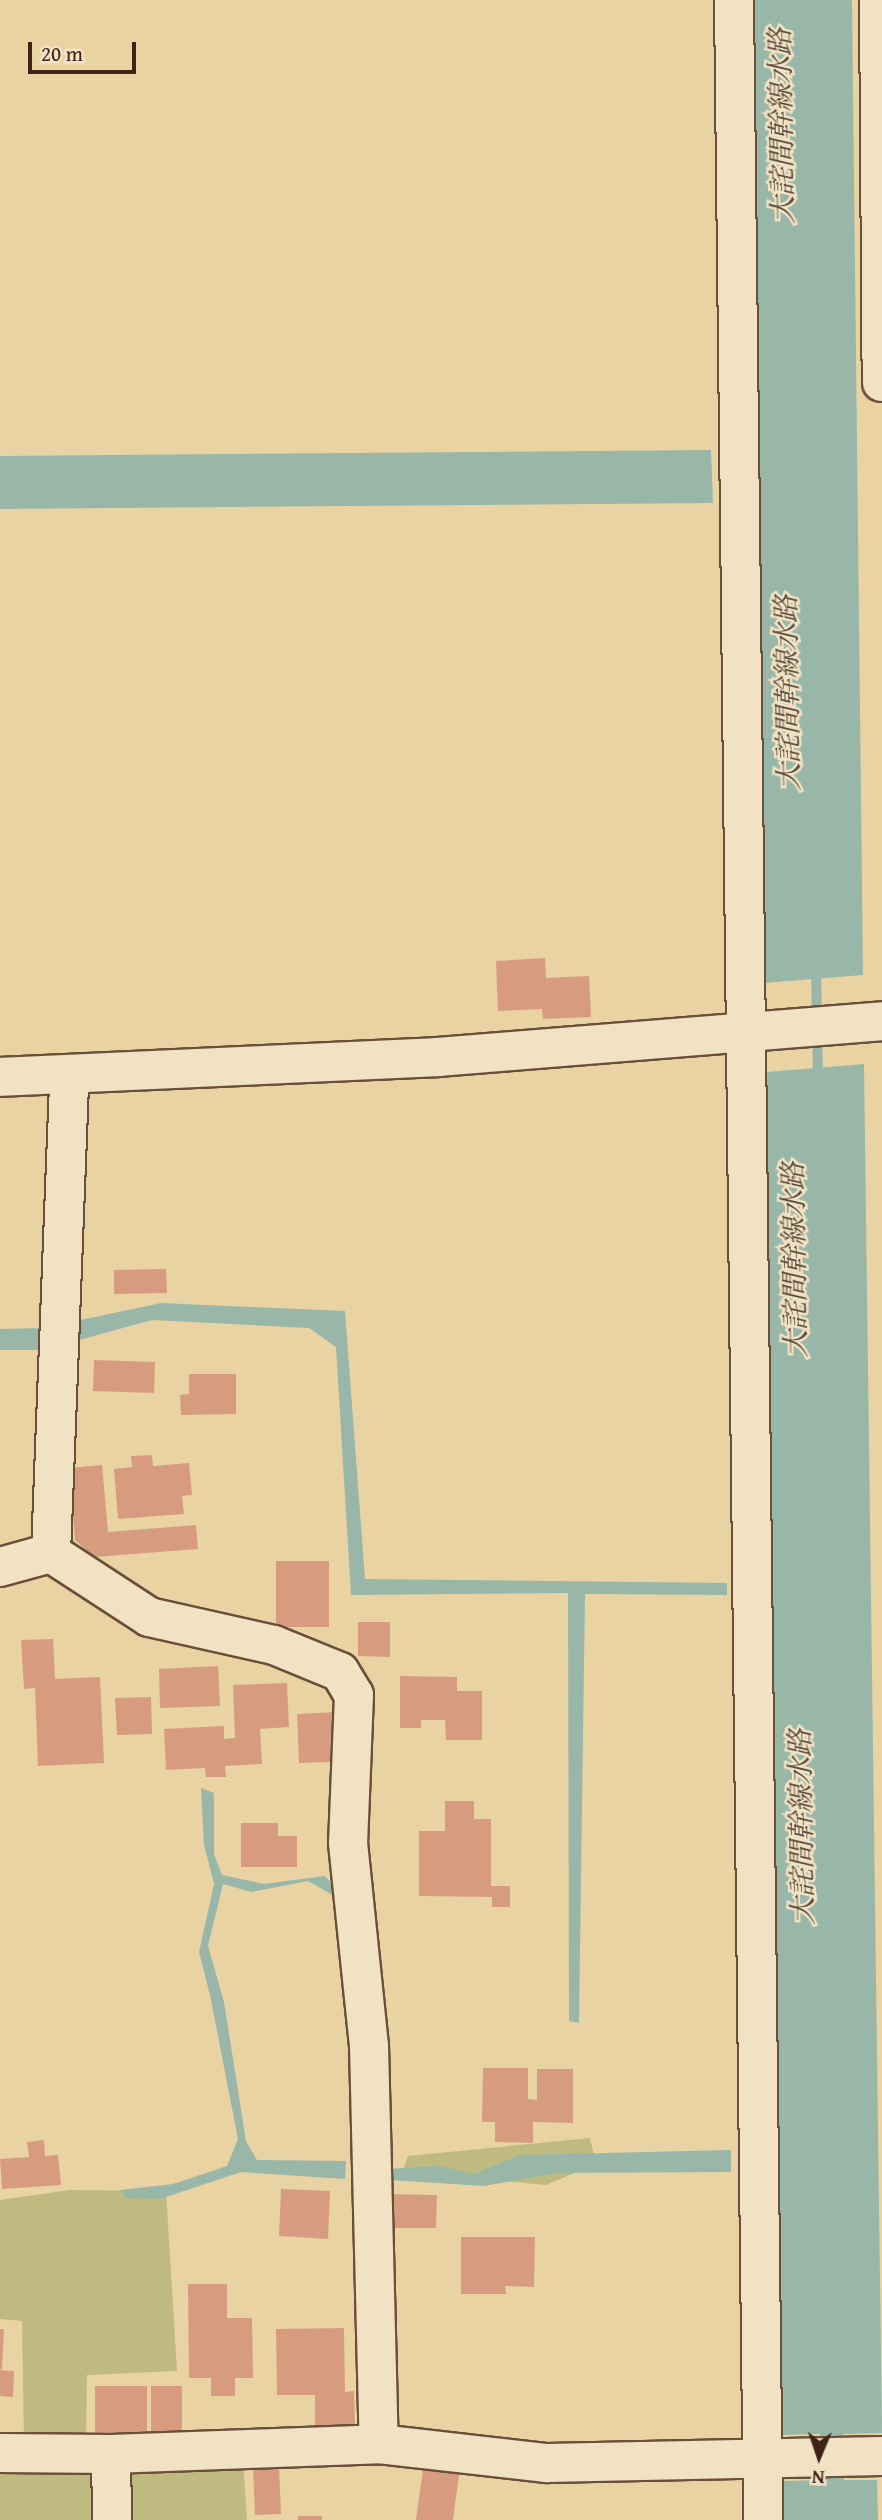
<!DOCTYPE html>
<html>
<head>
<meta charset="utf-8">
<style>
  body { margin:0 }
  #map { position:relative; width:882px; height:2520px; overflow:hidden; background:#ead3a2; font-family:"Gentium Book Plus","Noto Serif JP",serif }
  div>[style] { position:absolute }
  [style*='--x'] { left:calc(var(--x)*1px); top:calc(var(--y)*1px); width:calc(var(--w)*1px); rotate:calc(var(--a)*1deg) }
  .green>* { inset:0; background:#bfba7f }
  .water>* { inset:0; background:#98b7a8 }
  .stream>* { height:10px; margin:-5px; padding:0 5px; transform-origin:5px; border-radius:5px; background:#98b7a8 }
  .building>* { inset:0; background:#d79c7f }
  .roads { filter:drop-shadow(2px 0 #6a4f3a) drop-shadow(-2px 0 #6a4f3a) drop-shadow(0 2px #6a4f3a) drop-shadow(0 -2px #6a4f3a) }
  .street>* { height:38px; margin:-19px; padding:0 19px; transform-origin:19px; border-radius:19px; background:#f1e2c3 }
  .secondary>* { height:38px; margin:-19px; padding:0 19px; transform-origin:19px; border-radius:19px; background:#f1e2c3 }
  span { translate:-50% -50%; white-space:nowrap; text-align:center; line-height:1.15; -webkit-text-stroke:5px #f1e2c3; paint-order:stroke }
  .water-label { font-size:28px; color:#56483b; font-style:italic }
  .north { position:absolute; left:784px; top:2422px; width:70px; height:70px; -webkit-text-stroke:5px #f1e2c3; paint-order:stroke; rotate:182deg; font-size:19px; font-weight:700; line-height:28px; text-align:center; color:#402317 }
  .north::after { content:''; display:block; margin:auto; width:24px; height:32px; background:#402317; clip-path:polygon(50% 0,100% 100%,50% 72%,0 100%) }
  .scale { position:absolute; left:28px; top:42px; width:108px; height:32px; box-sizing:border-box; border:4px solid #402317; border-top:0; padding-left:9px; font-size:21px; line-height:24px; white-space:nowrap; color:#402317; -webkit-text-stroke:5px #f1e2c3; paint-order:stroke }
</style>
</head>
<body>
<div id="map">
  <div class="green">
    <div style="clip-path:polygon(590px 2138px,596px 2164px,546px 2185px,403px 2171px,408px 2156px)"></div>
    <div style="clip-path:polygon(70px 2190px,166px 2191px,177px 2371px,87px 2375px,86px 2440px,24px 2442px,22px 2321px,0 2319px,0 2200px)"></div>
    <div style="clip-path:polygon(243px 2461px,247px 2520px,0 2520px,0 2467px)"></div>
  </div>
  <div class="water">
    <div style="clip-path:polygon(751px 0,852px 0,863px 975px,764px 983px)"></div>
    <div style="clip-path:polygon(711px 450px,713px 503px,0 509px,0 456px)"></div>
    <div style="clip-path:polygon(864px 1064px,882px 2433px,843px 2434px,844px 2480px,877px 2480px,878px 2520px,784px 2520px,784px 2481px,821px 2480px,820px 2434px,781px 2435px,767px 1072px)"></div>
    <div style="clip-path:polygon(161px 1303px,345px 1311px,365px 1579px,727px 1583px,727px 1595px,585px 1594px,579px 2023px,569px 2021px,568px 1593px,351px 1595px,336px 1347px,309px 1328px,152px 1320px,43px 1350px,0 1350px,0 1329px,43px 1328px)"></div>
    <div style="clip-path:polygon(201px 1788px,214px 1793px,214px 1854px,222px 1875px,264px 1884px,325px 1876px,337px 1890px,336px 1897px,308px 1881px,251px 1892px,223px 1884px,208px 1946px,224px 2002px,246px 2141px,257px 2160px,346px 2161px,345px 2179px,241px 2172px,160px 2199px,126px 2198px,120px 2190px,173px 2184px,227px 2166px,238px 2139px,210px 1995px,199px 1952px,214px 1884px,204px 1845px)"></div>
    <div style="clip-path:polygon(731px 2150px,731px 2172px,556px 2173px,484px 2186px,390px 2180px,385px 2169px,440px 2166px,474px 2174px,520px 2155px)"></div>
  </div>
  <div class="stream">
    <div style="--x:816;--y:965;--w:117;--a:89"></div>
  </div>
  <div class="building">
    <div style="clip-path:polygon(545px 958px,546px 978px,589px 976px,591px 1017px,543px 1019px,542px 1009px,498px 1011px,496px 961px)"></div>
    <div style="clip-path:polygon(166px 1269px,167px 1293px,114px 1294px,114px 1270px)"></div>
    <div style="clip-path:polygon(94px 1360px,155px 1362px,154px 1393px,93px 1391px)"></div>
    <div style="clip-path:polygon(189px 1374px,236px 1374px,236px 1414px,181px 1415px,180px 1395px,189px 1394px)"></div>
    <div style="clip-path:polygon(152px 1455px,153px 1466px,189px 1463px,192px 1495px,182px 1496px,184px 1514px,118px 1519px,114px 1469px,132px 1467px,131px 1456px)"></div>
    <div style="clip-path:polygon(102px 1465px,108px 1532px,196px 1525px,198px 1549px,94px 1557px,75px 1540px,69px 1468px)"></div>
    <div style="clip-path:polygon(276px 1561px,329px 1561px,329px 1627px,276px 1627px)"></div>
    <div style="clip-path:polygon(358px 1622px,390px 1622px,390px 1657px,358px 1656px)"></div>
    <div style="clip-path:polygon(53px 1639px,55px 1679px,100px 1677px,104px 1763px,38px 1766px,35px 1688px,24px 1689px,21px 1640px)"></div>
    <div style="clip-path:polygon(218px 1666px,220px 1706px,160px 1708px,159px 1669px)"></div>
    <div style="clip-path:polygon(400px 1676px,457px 1677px,457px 1691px,482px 1691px,482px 1740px,446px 1740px,445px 1720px,421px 1720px,421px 1728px,400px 1728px)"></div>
    <div style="clip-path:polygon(287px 1683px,289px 1727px,260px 1729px,262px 1764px,225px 1766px,226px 1777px,206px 1777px,205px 1768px,166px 1770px,164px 1729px,224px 1726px,224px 1739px,235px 1738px,233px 1685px)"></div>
    <div style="clip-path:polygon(151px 1697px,152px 1734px,117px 1735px,115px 1698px)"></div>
    <div style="clip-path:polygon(337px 1712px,338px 1750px,330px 1751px,330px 1762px,299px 1763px,297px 1714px)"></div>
    <div style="clip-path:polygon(445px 1801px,474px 1801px,474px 1819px,491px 1819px,491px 1886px,510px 1886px,510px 1907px,492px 1907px,492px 1897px,419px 1896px,419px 1831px,445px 1831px)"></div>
    <div style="clip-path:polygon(241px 1823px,278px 1823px,278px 1836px,297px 1836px,297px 1867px,241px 1867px)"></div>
    <div style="clip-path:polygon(483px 2068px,528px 2068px,528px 2099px,537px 2100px,537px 2069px,573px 2069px,573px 2123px,533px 2122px,533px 2143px,495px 2142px,495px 2122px,482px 2122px)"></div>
    <div style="clip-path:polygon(44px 2140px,45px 2156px,58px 2155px,61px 2185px,2px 2189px,0 2159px,29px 2157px,27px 2142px)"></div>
    <div style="clip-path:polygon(281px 2189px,330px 2191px,328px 2239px,279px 2236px)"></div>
    <div style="clip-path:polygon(384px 2194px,437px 2195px,436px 2228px,384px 2228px)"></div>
    <div style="clip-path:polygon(461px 2237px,535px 2237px,534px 2287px,505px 2286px,506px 2294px,461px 2294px)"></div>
    <div style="clip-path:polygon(188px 2284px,227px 2284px,227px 2318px,252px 2318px,253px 2378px,235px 2378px,235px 2396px,211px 2396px,211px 2378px,189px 2378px)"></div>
    <div style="clip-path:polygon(344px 2328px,345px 2392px,354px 2391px,355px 2425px,315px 2425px,315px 2395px,277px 2395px,276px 2329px)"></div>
    <div style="clip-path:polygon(0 2329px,4px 2329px,2px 2369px,0 2369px)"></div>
    <div style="clip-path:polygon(0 2370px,14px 2371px,13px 2397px,0 2396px)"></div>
    <div style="clip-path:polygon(95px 2386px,147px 2386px,147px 2435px,95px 2435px)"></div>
    <div style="clip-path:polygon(151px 2386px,182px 2386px,182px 2435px,151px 2436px)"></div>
    <div style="clip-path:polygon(279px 2467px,281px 2514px,255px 2515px,253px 2468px)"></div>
    <div style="clip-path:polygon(423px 2469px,459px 2474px,453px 2520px,416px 2520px)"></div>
    <div style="clip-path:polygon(298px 2516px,322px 2516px,322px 2520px,298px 2520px)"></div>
  </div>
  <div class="roads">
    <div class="street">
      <div style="--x:734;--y:0;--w:2520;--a:89.34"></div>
      <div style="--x:879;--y:0;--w:382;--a:89.6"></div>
      <div style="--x:51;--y:1553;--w:479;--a:-87.8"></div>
      <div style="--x:0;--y:1567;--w:53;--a:-15.4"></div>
      <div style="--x:51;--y:1553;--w:117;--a:33.1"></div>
      <div style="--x:149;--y:1617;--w:128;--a:12.6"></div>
      <div style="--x:274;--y:1645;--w:71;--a:22.2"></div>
      <div style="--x:340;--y:1672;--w:27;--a:59"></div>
      <div style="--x:354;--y:1695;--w:148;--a:92.3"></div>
      <div style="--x:348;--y:1843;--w:204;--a:84.1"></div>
      <div style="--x:369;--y:2046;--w:398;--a:88.6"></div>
      <div style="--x:0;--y:2453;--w:111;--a:0.5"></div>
      <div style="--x:111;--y:2454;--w:268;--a:-2.1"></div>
      <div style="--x:379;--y:2444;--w:169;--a:6.5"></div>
      <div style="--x:547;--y:2463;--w:335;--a:-1.2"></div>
      <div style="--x:111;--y:2454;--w:66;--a:89.1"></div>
    </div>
    <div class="secondary">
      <div style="--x:0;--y:1077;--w:438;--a:-2.6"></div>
      <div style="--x:438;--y:1057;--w:445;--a:-4.6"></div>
    </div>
  </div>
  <div class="water-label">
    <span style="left:781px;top:126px;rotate:-91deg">大詫間幹線水路</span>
    <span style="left:787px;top:693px;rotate:-91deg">大詫間幹線水路</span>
    <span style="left:794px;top:1260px;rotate:-91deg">大詫間幹線水路</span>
    <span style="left:801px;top:1827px;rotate:-91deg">大詫間幹線水路</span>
  </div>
  <div class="north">N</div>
  <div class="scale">20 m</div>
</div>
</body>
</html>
